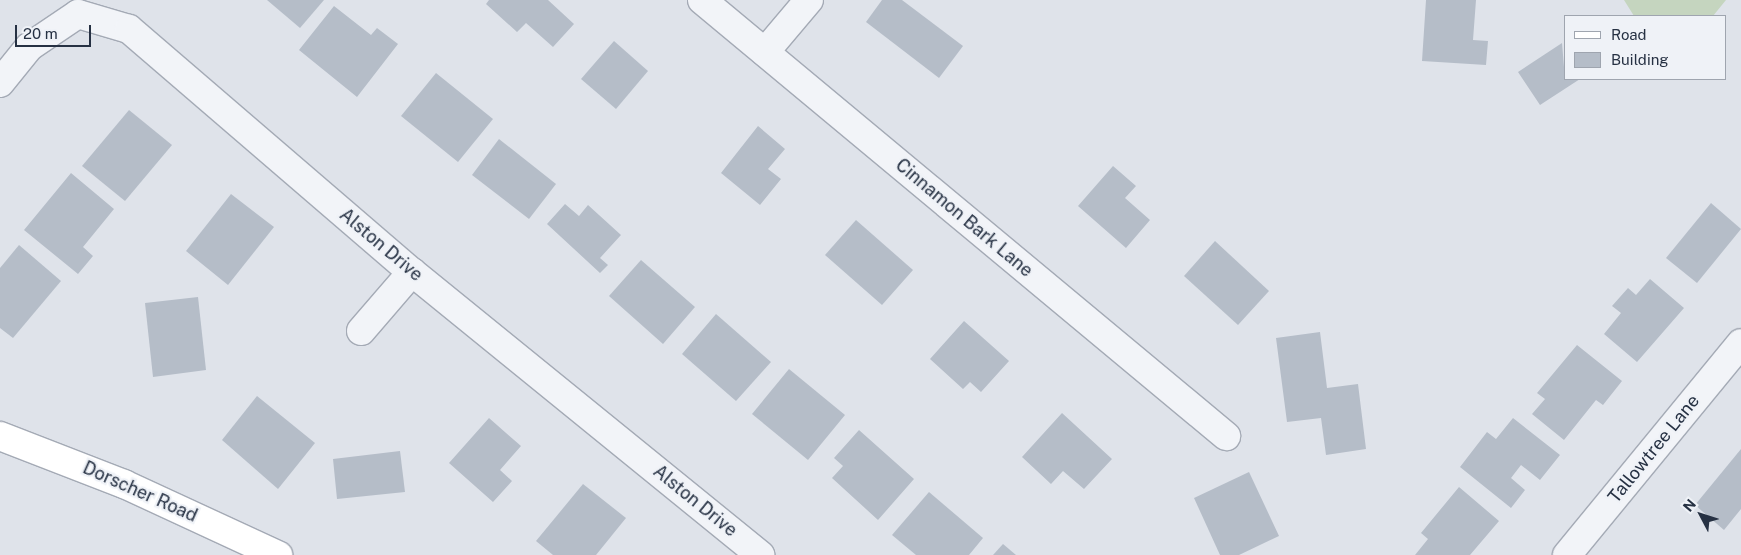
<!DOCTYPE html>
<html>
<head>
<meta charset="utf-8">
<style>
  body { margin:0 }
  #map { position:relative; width:1741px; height:555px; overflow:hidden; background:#dfe3ea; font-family:"Public Sans",sans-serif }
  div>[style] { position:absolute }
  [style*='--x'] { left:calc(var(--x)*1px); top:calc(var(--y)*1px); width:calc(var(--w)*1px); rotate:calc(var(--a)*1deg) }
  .green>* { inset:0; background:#c5d5bf }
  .building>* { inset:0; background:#b5bdc8 }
  .roads { filter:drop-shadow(1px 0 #a4aab5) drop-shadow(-1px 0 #a4aab5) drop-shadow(0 1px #a4aab5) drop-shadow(0 -1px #a4aab5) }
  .street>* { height:28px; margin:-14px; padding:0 14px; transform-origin:14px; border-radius:14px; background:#f2f4f8 }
  .secondary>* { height:28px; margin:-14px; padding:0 14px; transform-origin:14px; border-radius:14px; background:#fff }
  span { translate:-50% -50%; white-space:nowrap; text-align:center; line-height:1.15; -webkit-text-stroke:4.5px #eff2f7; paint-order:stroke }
  .street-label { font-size:18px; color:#263143 }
  .legend { position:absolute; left:1564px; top:15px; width:162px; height:65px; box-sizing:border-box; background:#eff2f7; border:1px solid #9fa5af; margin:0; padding:6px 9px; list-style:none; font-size:15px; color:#263143 }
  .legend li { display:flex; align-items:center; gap:10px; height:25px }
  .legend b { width:25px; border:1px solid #9fa5af }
  .north { position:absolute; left:1676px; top:490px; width:50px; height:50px; -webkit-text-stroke:4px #eff2f7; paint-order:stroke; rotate:310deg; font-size:14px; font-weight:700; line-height:20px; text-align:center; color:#263143 }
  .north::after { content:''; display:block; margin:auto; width:18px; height:22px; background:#263143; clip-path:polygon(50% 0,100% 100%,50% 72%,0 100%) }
  .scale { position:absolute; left:15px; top:25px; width:76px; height:22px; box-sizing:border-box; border:2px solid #263143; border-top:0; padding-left:6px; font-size:15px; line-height:18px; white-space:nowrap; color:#263143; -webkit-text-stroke:4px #eff2f7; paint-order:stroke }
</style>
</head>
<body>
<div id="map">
  <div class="green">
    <div style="clip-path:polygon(1624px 0,1726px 0,1713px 16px,1634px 16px)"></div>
  </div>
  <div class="building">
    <div style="clip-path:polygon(267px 0,324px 0,300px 28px)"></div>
    <div style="clip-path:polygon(489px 0,548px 0,574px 24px,553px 47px,526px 23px,517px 32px,486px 4px)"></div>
    <div style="clip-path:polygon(882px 0,902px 0,963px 46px,939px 78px,866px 22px)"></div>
    <div style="clip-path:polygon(1426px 0,1476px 0,1473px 40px,1488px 41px,1486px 65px,1422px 61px)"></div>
    <div style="clip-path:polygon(334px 6px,371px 35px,377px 28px,398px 44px,357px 97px,299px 50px)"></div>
    <div style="clip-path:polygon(614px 41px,648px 71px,616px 109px,581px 79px)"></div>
    <div style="clip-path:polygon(1562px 43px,1565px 79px,1580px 79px,1540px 105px,1518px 72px)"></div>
    <div style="clip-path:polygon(436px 73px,493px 119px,458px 162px,401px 116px)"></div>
    <div style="clip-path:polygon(129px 110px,172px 145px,125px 201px,82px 166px)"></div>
    <div style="clip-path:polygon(758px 126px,785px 149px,768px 169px,781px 179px,760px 205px,721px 173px)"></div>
    <div style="clip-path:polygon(499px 139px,556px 184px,529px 219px,472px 175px)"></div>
    <div style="clip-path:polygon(1113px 166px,1136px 186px,1125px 198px,1150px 220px,1126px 248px,1078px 206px)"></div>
    <div style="clip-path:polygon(71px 173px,114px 209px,83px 247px,93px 256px,78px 274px,24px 230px)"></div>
    <div style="clip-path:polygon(231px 194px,274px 227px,228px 285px,186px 251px)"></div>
    <div style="clip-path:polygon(1711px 203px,1741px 229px,1697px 283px,1666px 258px)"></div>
    <div style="clip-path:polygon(565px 204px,579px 216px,588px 205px,621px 235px,600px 258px,608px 265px,600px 273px,547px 224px)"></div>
    <div style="clip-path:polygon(856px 220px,913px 270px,882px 305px,825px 255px)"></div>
    <div style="clip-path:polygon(1215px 241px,1269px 291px,1238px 325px,1184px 276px)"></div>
    <div style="clip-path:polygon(19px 245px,61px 281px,13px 338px,0 328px,0 268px)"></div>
    <div style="clip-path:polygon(641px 260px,695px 307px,663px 344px,609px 296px)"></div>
    <div style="clip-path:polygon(1650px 279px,1684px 308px,1637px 362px,1604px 334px,1621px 313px,1612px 306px,1628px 288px,1636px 295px)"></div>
    <div style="clip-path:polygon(198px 297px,206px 370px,153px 377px,145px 303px)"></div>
    <div style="clip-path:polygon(716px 314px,771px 362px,736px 401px,682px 354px)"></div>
    <div style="clip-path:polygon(964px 321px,1009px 361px,981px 392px,970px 382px,963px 389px,930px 359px)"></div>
    <div style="clip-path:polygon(1320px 332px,1327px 388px,1358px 384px,1366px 449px,1326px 455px,1321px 418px,1287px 422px,1276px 338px)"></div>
    <div style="clip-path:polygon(1577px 345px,1622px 381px,1603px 405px,1596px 400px,1564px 440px,1532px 414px,1545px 399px,1537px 393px)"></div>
    <div style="clip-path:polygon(789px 369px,845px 415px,808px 460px,752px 414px)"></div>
    <div style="clip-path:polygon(257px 396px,315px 443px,278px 489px,222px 440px)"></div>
    <div style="clip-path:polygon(1062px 413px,1112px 459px,1084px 489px,1063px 471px,1051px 484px,1022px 457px)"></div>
    <div style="clip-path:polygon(489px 418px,521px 446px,500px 470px,512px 481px,493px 502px,449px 463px)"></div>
    <div style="clip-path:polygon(1513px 418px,1560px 455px,1540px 480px,1521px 465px,1511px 478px,1525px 490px,1511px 508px,1460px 467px,1487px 432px,1496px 439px)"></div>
    <div style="clip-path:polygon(859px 430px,914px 479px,878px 520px,832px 478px,843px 466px,834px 458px)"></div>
    <div style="clip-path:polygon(1741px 449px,1741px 509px,1724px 530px,1695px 505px)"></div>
    <div style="clip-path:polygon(400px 451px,405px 492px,337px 499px,333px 459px)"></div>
    <div style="clip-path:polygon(1249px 472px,1279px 536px,1239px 555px,1220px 555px,1194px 498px)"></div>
    <div style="clip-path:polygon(583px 484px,626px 518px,596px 555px,553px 555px,536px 541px)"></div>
    <div style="clip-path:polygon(1459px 487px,1499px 521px,1470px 555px,1415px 555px,1428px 539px,1421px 533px)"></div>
    <div style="clip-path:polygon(929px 492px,983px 538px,969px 555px,916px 555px,892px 535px)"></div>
    <div style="clip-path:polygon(1003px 544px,1016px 555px,993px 555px)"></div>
  </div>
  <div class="roads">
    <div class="street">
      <div style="--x:702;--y:0;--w:682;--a:39.76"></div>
      <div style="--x:765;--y:52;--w:68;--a:-49.8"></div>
      <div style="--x:0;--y:83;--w:46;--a:-51.1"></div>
      <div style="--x:29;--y:47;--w:59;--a:-34"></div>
      <div style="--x:78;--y:14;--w:53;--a:16.4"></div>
      <div style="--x:129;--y:29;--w:373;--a:40.7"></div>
      <div style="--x:412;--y:272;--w:449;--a:39.1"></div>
      <div style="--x:361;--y:331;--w:78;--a:-49.2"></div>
      <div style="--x:1567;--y:555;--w:274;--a:-50.6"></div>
    </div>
    <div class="secondary">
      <div style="--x:0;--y:436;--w:133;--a:21.2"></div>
      <div style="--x:124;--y:484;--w:170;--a:24.8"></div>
    </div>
  </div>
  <div class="street-label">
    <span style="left:964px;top:218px;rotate:40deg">Cinnamon Bark Lane</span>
    <span style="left:381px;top:245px;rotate:40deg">Alston Drive</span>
    <span style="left:1654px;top:449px;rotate:-51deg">Tallowtree Lane</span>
    <span style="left:140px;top:492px;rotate:24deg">Dorscher Road</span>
    <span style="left:695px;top:501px;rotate:39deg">Alston Drive</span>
  </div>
  <ul class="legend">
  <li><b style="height:6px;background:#fff"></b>Road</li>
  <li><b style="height:14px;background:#b5bdc8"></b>Building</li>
  </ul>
  <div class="north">N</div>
  <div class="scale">20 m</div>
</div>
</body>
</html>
